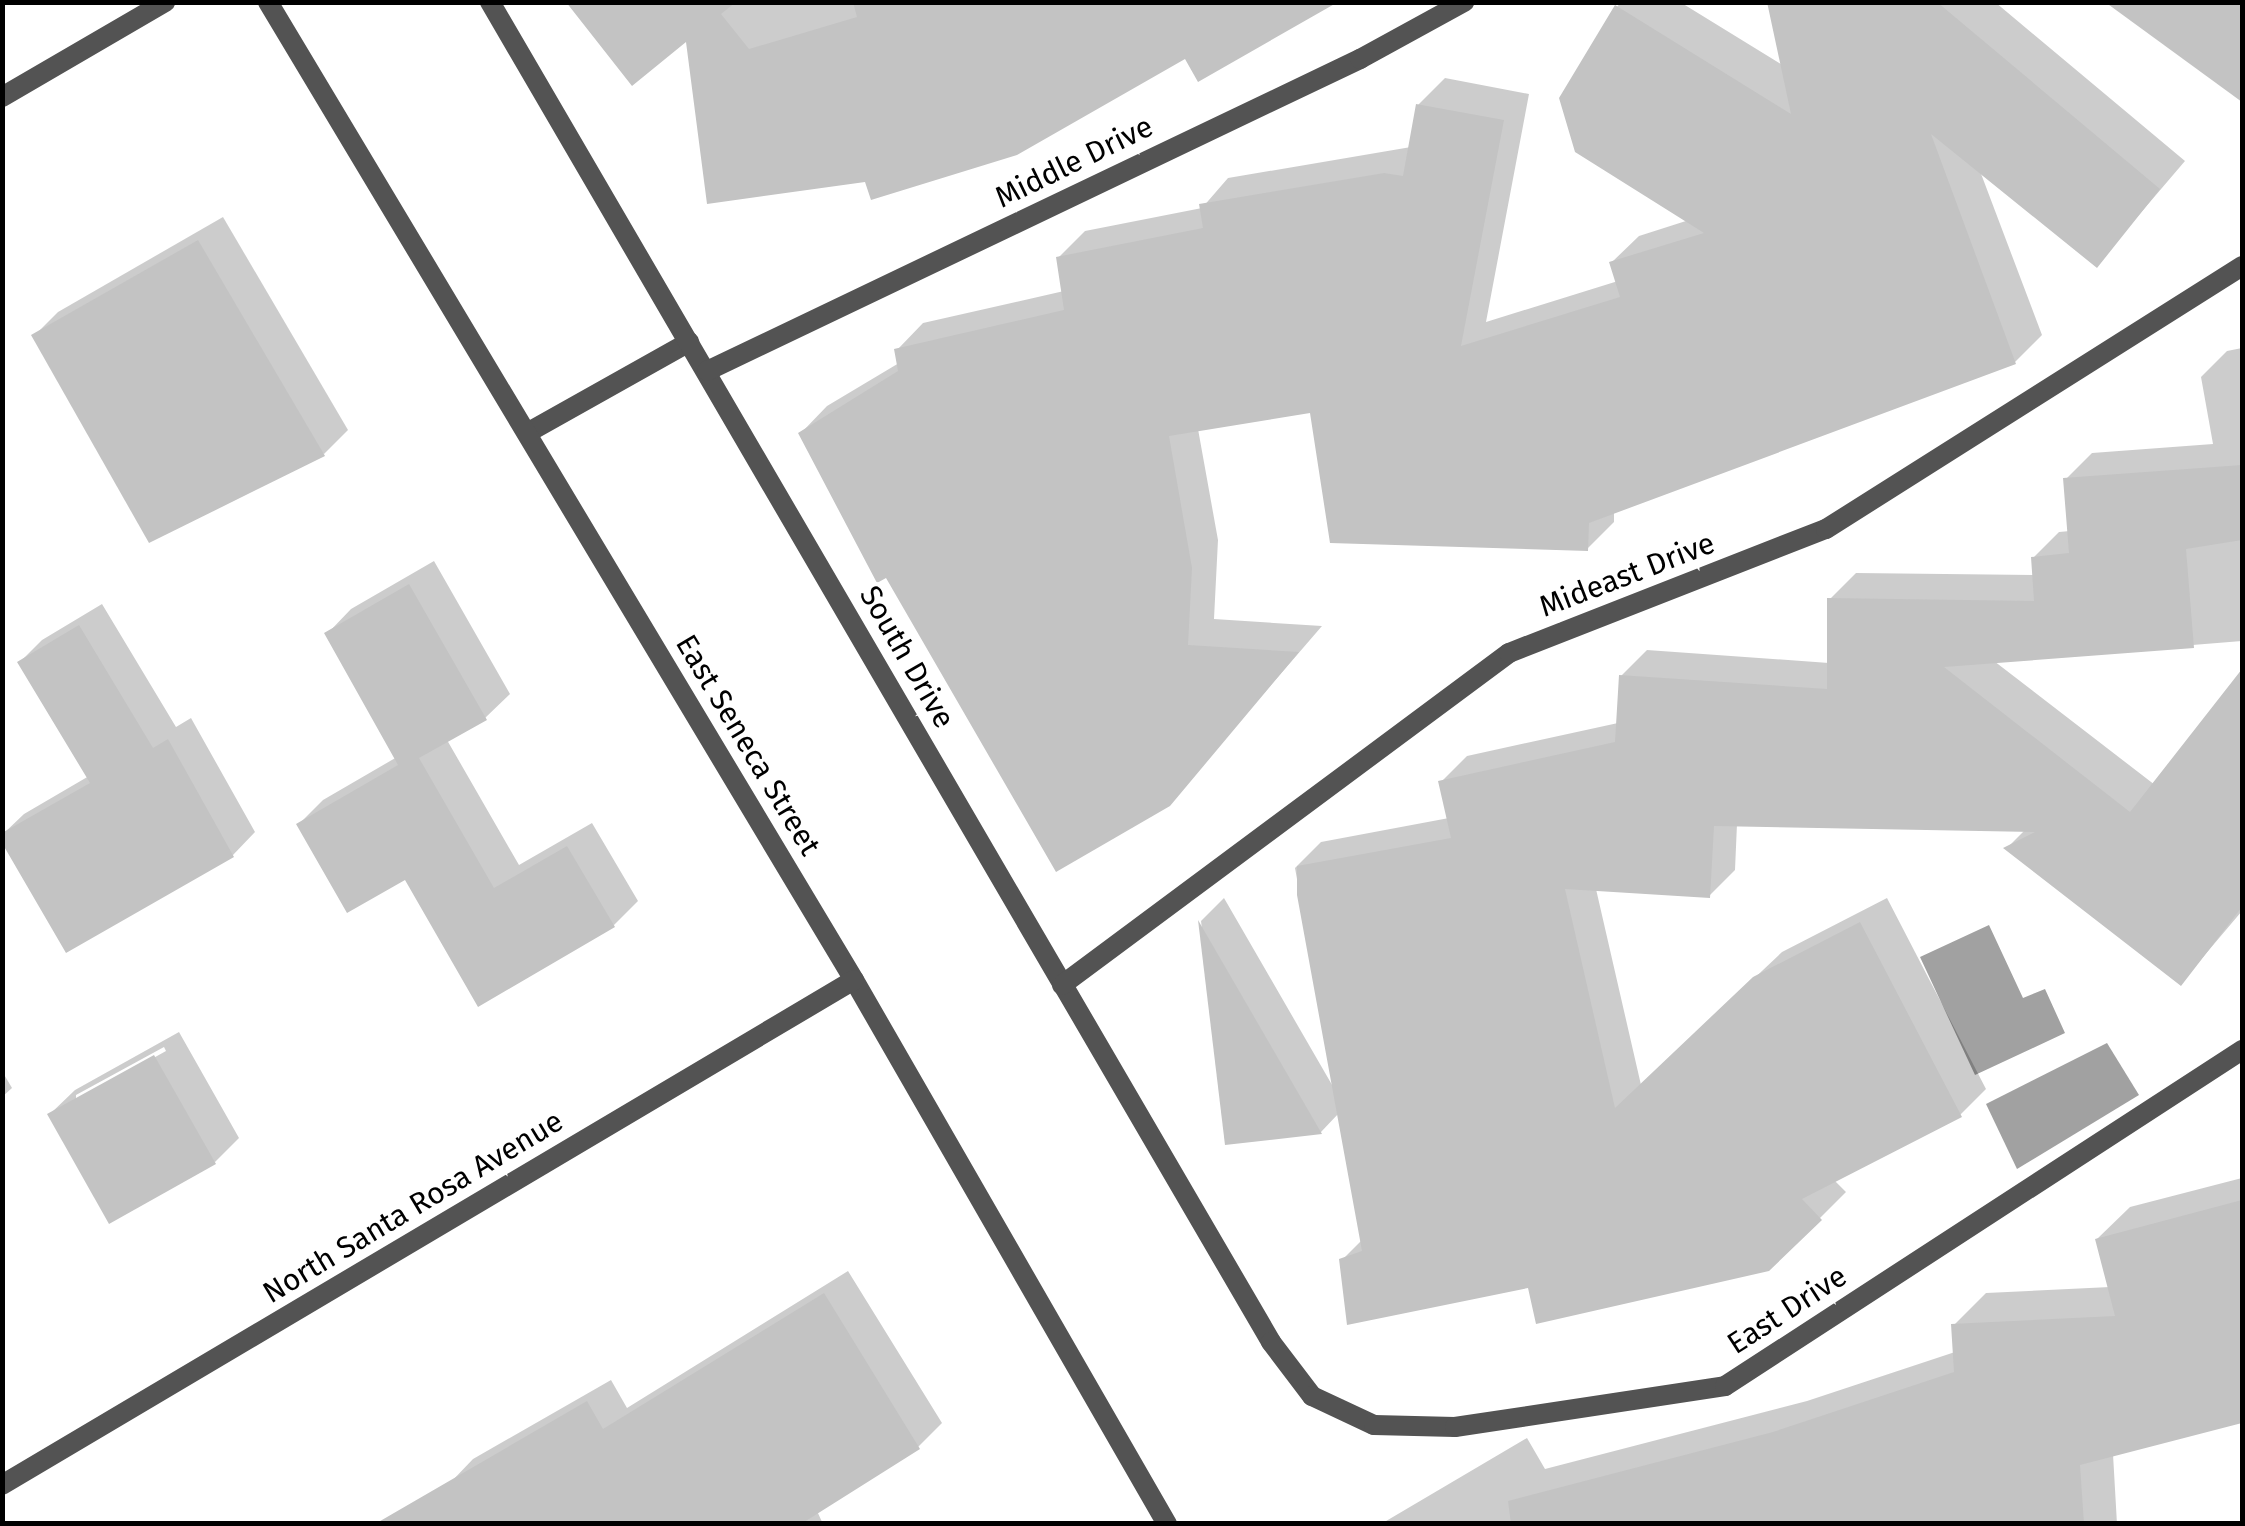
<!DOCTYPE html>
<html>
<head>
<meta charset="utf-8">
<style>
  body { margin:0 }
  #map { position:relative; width:2245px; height:1526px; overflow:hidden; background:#fff; font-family:"Fira Sans",sans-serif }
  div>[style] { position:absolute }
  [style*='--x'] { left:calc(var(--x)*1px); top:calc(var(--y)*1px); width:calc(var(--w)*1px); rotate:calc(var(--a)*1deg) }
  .water>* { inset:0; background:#a1a1a1 }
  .shadow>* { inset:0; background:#0003 }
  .building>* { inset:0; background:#c3c3c3 }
  .service>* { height:20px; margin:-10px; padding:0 10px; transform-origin:10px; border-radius:10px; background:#535353 }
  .minor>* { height:20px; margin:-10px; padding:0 10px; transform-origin:10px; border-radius:10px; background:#535353 }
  span { translate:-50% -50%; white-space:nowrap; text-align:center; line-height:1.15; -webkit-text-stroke:9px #fff; paint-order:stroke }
  .street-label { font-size:30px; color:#000 }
  .frame { position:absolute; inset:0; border:5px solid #000; pointer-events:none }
</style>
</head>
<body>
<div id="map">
  <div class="water">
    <div style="clip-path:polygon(1989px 925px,2023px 998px,2045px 989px,2065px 1033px,1975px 1075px,1920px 957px)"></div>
    <div style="clip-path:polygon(2107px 1043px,2139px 1095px,2017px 1169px,1986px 1104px)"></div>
  </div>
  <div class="shadow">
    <div style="clip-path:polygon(569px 2px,1302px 2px,867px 180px,688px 38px)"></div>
    <div style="clip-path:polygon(1621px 2px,1680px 2px,1784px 66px,1770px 2px,1995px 2px,2185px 161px,2097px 264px,1980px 171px,2042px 335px,2015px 362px,1614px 511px,1614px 522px,1587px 549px,1312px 410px,1198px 429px,1218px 540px,1214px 619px,1322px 626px,1169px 803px,801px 433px,827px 406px,899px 363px,897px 350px,923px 323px,1064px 291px,1058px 258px,1085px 231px,1202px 208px,1228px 178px,1411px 147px,1418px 105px,1445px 78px,1529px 94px,1486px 322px,1618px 281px,1612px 262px,1639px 236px,1689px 220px,1617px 7px)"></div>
    <div style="clip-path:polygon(223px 217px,348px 430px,324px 454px,34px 336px,58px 312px)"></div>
    <div style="clip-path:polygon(2242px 348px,2242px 641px,1994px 661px,2155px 785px,2242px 673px,2242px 911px,2181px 983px,2007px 848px,2026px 829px,1737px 824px,1735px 870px,1709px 896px,1596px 889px,1641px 1085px,1782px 952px,1887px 898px,1986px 1089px,1960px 1115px,1834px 1180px,1846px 1192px,1820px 1218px,1530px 1285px,1342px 1260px,1362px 1240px,1339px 1113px,1321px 1132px,1227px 1142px,1201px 921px,1224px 898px,1335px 1090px,1295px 868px,1321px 842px,1449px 818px,1441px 782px,1467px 756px,1618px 723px,1621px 676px,1647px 650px,1829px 663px,1830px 599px,1856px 573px,2035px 575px,2033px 558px,2059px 532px,2070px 531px,2066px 479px,2092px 453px,2213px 444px,2201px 377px,2227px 351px)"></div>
    <div style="clip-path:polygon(434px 561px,510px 694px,485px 718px,447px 740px,519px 865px,592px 823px,638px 901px,614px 925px,406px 876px,299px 824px,323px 800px,397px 757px,327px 634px,351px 609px)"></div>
    <div style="clip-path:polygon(102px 604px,176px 727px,191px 718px,255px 832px,233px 855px,66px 949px,2px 835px,24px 814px,89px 776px,20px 662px,42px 640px)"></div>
    <div style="clip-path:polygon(evenodd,179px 1032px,239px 1138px,215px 1162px,50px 1114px,75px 1090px,179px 1032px,164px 1047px,166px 1051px,76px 1101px,76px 1095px,164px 1047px)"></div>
    <div style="clip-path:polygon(2px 1071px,12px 1088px,2px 1097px)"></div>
    <div style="clip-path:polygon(2242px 1178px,2242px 1421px,2113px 1454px,2117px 1524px,1381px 1524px,1527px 1438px,1545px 1469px,1807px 1401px,1955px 1352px,1954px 1325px,1986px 1293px,2110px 1287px,2097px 1239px,2130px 1207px)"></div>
    <div style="clip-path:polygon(848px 1271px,942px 1423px,918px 1447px,817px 1511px,823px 1524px,453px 1524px,450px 1483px,473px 1459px,611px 1380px,627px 1408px)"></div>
  </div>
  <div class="building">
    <div style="clip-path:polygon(566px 2px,736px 2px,721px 14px,749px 49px,857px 17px,853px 2px,1338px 2px,1198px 82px,1185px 59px,1017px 155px,871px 200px,865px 182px,707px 204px,686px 42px,632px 86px)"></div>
    <div style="clip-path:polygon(1767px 2px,1937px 2px,2160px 189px,2097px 268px,1931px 134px,2016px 364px,1589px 523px,1588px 551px,1330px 543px,1310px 413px,1169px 436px,1192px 568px,1188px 645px,1299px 652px,1170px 806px,1056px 872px,886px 578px,877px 583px,798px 433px,898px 371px,894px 349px,1064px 310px,1056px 257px,1203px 228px,1199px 204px,1384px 173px,1403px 176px,1416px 104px,1504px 120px,1461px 346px,1620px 297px,1609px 262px,1704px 233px,1575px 152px,1559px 98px,1615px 5px,1791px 114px)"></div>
    <div style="clip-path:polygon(2105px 2px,2242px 2px,2242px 102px)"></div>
    <div style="clip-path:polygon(198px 240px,325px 456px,149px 543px,31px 335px)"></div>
    <div style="clip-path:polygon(2242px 465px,2242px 540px,2186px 549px,2194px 648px,1944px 667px,2130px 812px,2242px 669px,2242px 907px,2181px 986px,2003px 848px,2035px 832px,1714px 826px,1710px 898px,1565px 889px,1615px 1108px,1753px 977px,1860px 922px,1962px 1117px,1802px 1199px,1822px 1220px,1769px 1271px,1536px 1324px,1528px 1288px,1347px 1325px,1339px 1259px,1362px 1251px,1297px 895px,1297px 866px,1451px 838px,1438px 781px,1615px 742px,1619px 675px,1827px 689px,1827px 598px,2034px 601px,2031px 557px,2069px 553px,2063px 478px)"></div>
    <div style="clip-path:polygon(409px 584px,487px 720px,419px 758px,494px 888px,567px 846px,615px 927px,478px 1007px,405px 880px,347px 913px,296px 824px,398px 765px,324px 633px)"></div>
    <div style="clip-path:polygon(79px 625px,153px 748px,168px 739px,234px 857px,66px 953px,2px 843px,2px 833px,90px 783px,17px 662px)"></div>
    <div style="clip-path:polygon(1198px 920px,1322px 1134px,1225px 1145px)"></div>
    <div style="clip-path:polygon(154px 1055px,216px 1164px,109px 1224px,47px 1114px)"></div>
    <div style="clip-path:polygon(2242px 1200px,2242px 1423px,2080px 1465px,2084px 1524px,1511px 1524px,1508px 1501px,1773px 1432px,1954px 1372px,1951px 1324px,2115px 1316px,2095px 1239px)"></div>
    <div style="clip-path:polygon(824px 1293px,920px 1449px,801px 1524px,375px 1524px,587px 1401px,603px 1429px)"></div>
  </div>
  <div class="service">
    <div style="--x:527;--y:433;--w:186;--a:-29.3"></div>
  </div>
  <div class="minor">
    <div style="--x:268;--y:2;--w:1140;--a:59.07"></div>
    <div style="--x:854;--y:980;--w:628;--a:60.09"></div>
    <div style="--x:490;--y:2;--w:1551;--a:59.76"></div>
    <div style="--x:1271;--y:1342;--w:68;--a:52.8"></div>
    <div style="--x:1312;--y:1396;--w:68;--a:25.1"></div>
    <div style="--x:1374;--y:1425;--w:81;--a:1.4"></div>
    <div style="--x:1455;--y:1427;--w:273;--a:-8.6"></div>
    <div style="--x:1725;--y:1386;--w:617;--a:-33.02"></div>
    <div style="--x:2;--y:97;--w:189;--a:-30.2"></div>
    <div style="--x:707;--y:371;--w:724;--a:-25.54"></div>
    <div style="--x:1360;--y:59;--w:119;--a:-28.7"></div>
    <div style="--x:1062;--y:985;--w:557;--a:-36.6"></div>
    <div style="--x:1509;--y:653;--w:340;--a:-21.4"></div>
    <div style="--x:1826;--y:529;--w:492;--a:-32.3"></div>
    <div style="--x:2;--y:1485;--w:990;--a:-30.66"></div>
  </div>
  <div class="street-label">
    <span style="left:1074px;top:162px;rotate:-26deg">Middle Drive</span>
    <span style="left:1627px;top:575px;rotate:-21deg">Mideast Drive</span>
    <span style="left:907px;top:657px;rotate:60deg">South Drive</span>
    <span style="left:748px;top:745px;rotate:59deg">East Seneca Street</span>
    <span style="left:413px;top:1207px;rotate:-31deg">North Santa Rosa Avenue</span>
    <span style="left:1787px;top:1310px;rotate:-33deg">East Drive</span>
  </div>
  <div class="frame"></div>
</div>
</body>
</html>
